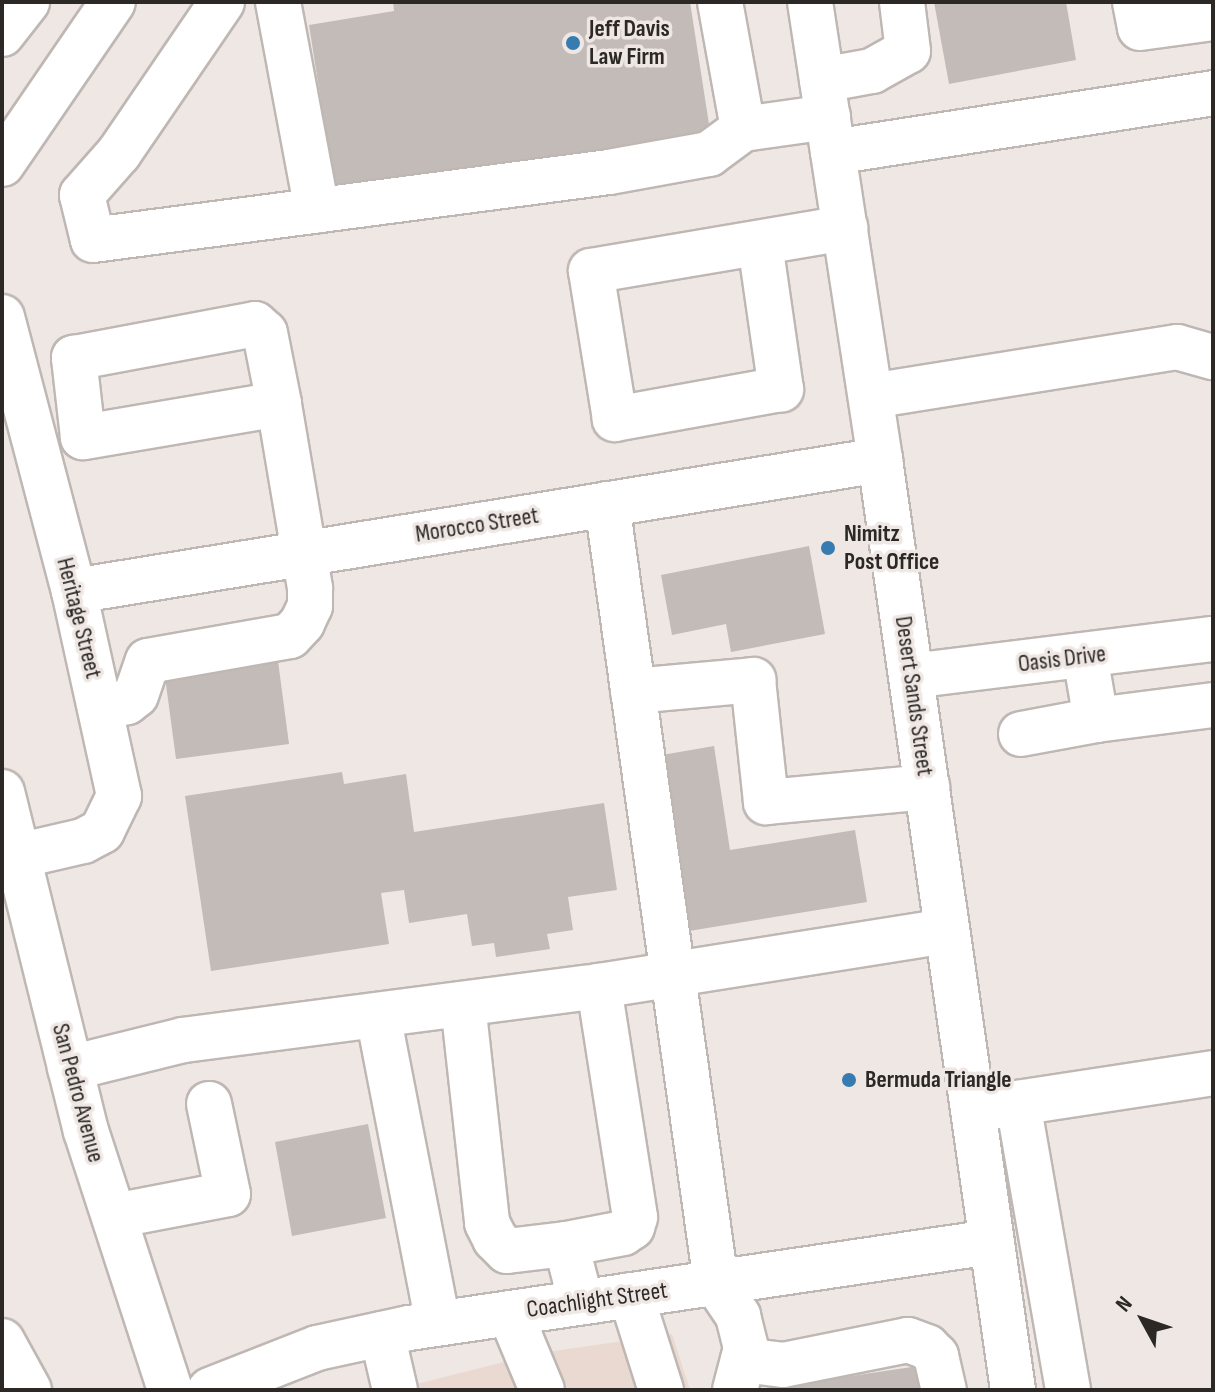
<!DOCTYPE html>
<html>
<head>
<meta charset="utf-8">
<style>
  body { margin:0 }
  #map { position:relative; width:1215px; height:1392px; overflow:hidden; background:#efe7e3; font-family:"Sofia Sans Condensed",sans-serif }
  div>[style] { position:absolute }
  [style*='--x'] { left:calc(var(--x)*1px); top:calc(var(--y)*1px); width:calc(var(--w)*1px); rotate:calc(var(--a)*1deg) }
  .built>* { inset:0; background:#e9d9d1 }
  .building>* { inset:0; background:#c3bbb7 }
  .roads { filter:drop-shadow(2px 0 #bfb7b3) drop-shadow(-2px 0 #bfb7b3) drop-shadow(0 2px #bfb7b3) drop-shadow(0 -2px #bfb7b3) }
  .minor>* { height:44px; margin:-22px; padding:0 22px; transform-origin:22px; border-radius:22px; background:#fff }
  .major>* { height:44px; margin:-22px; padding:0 22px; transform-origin:22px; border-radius:22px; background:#fff }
  .dots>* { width:22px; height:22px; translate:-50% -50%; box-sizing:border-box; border:4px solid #efe7e3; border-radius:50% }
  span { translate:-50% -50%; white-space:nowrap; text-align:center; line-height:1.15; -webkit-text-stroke:7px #efe7e3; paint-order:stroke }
  .poi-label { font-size:24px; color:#2b2826; font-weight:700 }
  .left { translate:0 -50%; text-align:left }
  .street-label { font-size:24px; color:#2b2826 }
  .frame { position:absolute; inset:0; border:4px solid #2b2826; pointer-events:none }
  .north { position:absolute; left:1103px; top:1280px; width:80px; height:80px; -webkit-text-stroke:6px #efe7e3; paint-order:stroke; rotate:310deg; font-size:22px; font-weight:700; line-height:32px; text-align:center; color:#2b2826 }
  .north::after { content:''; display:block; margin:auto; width:28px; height:36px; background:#2b2826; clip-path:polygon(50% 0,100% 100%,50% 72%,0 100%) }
</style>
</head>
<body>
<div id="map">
  <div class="built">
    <div style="clip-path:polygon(672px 1334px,690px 1390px,393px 1390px,540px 1353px)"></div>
  </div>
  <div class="building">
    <div style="clip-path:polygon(393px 2px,690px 2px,711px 137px,336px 197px,309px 25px,394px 11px)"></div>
    <div style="clip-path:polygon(934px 2px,1066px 2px,1076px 60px,949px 84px)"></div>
    <div style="clip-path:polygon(809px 546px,825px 634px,731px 652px,726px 624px,672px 635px,661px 575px)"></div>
    <div style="clip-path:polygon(278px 661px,289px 744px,176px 759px,165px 677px)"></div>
    <div style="clip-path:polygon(714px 746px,730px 850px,855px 830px,867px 902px,689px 931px,662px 755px)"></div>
    <div style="clip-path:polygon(342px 772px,344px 784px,406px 774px,414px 832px,604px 803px,617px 890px,568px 897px,573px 930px,547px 934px,550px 949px,496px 957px,494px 943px,472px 946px,467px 914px,409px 923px,404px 890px,381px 893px,389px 944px,211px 971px,185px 796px)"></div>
    <div style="clip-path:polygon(368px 1124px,386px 1218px,292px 1236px,275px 1142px)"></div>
    <div style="clip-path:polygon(925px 1365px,929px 1390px,771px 1390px,771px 1388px)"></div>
  </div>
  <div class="roads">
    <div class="minor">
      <div style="--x:222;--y:2;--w:183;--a:124.3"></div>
      <div style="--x:119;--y:153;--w:56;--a:131.4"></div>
      <div style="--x:82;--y:195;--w:46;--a:76.3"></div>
      <div style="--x:93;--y:240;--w:520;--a:-7.51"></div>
      <div style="--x:609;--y:172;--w:102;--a:-10.2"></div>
      <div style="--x:709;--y:154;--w:42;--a:-36.3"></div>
      <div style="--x:278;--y:2;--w:212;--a:79.4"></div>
      <div style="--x:720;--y:2;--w:129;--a:79.7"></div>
      <div style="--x:743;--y:129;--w:86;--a:-8"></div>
      <div style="--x:810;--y:2;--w:463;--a:81.3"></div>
      <div style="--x:880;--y:460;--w:939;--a:81.86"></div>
      <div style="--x:1135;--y:2;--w:26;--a:79"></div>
      <div style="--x:1140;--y:28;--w:74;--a:-7.8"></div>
      <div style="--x:2;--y:34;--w:41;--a:-52"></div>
      <div style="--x:822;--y:80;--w:51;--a:-10.2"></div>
      <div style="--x:872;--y:71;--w:41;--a:-29.1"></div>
      <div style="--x:908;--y:51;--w:49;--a:-97"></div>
      <div style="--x:833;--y:152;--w:385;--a:-8.8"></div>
      <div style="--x:2;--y:164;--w:196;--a:-55.6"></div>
      <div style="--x:760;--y:244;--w:147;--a:81.8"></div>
      <div style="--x:781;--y:389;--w:169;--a:169.8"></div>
      <div style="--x:615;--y:419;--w:150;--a:-99.2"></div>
      <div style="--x:591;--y:271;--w:258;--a:-9.6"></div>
      <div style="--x:2;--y:317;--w:283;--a:75.3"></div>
      <div style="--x:74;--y:591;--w:210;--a:77.6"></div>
      <div style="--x:119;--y:796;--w:39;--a:116"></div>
      <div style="--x:102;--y:831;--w:21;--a:152"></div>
      <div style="--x:83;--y:841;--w:67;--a:167"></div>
      <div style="--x:871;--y:396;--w:310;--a:-9.1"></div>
      <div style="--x:1177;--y:347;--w:37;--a:16"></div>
      <div style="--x:607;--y:504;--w:787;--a:82.03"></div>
      <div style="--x:716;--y:1283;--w:40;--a:56"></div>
      <div style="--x:738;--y:1316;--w:33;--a:76"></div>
      <div style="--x:746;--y:1348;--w:43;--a:104.7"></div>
      <div style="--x:74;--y:591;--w:817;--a:-9.23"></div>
      <div style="--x:1085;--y:656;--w:65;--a:80.2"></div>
      <div style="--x:1096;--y:720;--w:118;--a:-7.3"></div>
      <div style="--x:911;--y:676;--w:304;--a:-7"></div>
      <div style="--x:633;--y:691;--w:121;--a:-5.2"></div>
      <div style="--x:753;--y:680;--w:123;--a:83.9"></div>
      <div style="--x:766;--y:802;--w:162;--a:-5.3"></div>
      <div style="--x:100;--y:707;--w:27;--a:-10"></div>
      <div style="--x:127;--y:702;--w:11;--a:-38"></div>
      <div style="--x:136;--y:695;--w:36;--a:-71"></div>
      <div style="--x:148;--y:661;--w:144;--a:-10"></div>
      <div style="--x:290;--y:636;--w:18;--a:-47"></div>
      <div style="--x:302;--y:623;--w:19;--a:-65"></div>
      <div style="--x:310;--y:606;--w:18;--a:-90"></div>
      <div style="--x:310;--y:588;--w:187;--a:-99.6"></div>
      <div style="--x:279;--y:404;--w:199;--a:170.4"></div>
      <div style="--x:83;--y:437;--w:80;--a:-96.5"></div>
      <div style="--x:74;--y:358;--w:184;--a:-10.6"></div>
      <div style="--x:255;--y:324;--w:13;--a:42"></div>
      <div style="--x:265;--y:333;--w:72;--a:78.8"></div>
      <div style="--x:1021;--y:734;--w:76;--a:-10.6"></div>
      <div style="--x:463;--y:1004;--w:220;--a:83.7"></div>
      <div style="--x:487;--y:1223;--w:18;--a:63"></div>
      <div style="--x:495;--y:1239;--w:17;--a:45"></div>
      <div style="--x:507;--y:1251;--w:59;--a:-6.8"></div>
      <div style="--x:566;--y:1244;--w:60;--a:75.5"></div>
      <div style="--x:378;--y:1015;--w:314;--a:79"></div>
      <div style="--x:70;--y:1068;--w:116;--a:-13.9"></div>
      <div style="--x:183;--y:1040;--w:406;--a:-7.4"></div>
      <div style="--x:586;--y:988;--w:365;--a:-9"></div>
      <div style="--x:1018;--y:1103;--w:291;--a:80.1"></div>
      <div style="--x:991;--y:1107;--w:225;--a:-8.7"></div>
      <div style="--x:114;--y:1216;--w:116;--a:-10.9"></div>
      <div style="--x:228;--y:1194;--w:92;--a:-101.9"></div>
      <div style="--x:566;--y:1244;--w:58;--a:-10.9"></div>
      <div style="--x:623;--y:1233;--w:11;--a:-34"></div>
      <div style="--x:632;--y:1227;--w:10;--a:-73"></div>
      <div style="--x:635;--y:1217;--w:234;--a:-98.9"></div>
      <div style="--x:631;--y:1295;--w:100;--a:72.5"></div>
      <div style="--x:510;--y:1313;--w:83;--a:67.4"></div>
      <div style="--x:382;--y:1334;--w:57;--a:76.9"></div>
      <div style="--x:743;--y:1360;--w:40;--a:7.1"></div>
      <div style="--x:783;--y:1365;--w:127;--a:-11.3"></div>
      <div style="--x:908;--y:1340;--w:20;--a:20"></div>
      <div style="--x:927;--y:1347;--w:13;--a:45"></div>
      <div style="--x:936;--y:1356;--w:35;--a:77"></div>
      <div style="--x:210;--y:1390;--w:115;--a:-21.4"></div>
      <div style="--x:317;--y:1348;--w:94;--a:-12.3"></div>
      <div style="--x:409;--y:1328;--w:588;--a:-8.41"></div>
    </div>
    <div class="major">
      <div style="--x:2;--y:792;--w:349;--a:76.1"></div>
      <div style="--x:86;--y:1131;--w:272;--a:72"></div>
      <div style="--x:2;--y:1341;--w:56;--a:61.1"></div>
    </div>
  </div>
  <div class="dots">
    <div style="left:573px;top:43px;background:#377cb1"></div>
    <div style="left:828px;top:548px;background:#377cb1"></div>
    <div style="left:849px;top:1080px;background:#377cb1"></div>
  </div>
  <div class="poi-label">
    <span class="left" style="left:589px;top:43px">Jeff Davis<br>Law Firm</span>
    <span class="left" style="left:844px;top:548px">Nimitz<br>Post Office</span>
    <span class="left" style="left:865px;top:1080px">Bermuda Triangle</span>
  </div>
  <div class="street-label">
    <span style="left:477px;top:525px;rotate:-9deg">Morocco Street</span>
    <span style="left:79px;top:618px;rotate:76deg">Heritage Street</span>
    <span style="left:1062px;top:659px;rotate:-7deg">Oasis Drive</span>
    <span style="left:914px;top:696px;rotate:82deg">Desert Sands Street</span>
    <span style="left:78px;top:1093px;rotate:75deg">San Pedro Avenue</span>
    <span style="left:597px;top:1300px;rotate:-8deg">Coachlight Street</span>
  </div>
  <div class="frame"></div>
  <div class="north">N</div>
</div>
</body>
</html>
